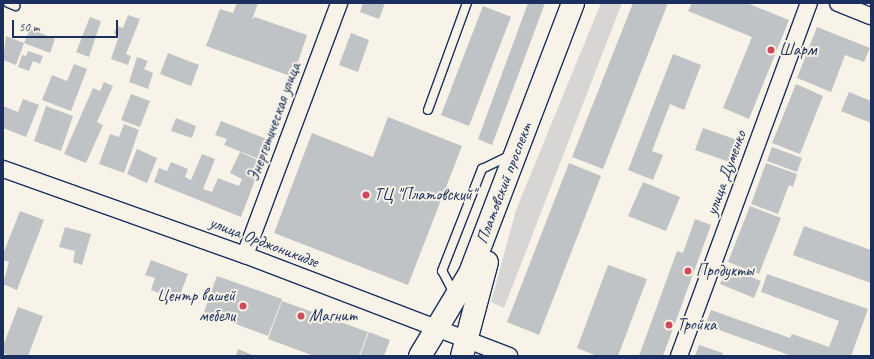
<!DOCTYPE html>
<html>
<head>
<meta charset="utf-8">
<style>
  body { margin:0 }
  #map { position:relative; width:874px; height:359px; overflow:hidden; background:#f7f3e8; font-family:Caveat,sans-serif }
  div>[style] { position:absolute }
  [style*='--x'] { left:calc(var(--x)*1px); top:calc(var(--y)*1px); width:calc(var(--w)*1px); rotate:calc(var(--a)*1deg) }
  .green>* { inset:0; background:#d7d6d4 }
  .building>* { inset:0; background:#c0c3c5 }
  .roads { filter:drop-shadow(1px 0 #1b2f5e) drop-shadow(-1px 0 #1b2f5e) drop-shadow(0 1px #1b2f5e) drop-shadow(0 -1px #1b2f5e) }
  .lane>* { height:8px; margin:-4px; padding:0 4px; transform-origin:4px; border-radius:4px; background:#f7f3e8 }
  .street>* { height:16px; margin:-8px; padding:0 8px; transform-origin:8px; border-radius:8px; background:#f7f3e8 }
  .secondary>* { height:22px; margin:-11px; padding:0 11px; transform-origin:11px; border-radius:11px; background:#f7f3e8 }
  .dots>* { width:11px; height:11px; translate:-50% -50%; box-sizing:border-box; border:2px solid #f7f3e8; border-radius:50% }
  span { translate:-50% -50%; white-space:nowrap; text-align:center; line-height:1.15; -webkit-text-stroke:4px #f7f3e8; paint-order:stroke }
  .poi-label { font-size:17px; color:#1b2f5e }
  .left { translate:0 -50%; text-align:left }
  .right { translate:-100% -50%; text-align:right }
  .street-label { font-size:17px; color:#1b2f5e }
  .frame { position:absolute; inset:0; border:4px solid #1b2f5e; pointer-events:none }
  .scale { position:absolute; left:12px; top:20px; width:106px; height:18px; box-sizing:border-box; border:2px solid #1b2f5e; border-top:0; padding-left:5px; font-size:12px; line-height:14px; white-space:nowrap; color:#1b2f5e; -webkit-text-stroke:3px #f7f3e8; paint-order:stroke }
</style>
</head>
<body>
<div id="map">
  <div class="green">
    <div style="clip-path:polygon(601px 3px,622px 3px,504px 308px,491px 302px,516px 210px)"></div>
  </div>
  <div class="building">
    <div style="clip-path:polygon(237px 3px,258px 3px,252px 20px,255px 17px,307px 35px,293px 77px,206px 46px,220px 9px,233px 13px)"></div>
    <div style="clip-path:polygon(363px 3px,385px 3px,379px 19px,360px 12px)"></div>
    <div style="clip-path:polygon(528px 3px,545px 3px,492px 145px,478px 139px)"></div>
    <div style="clip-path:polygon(633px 3px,668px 3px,603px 169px,572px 157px)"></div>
    <div style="clip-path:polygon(692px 3px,747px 3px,789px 20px,749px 119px,723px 108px,752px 37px,688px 11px)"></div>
    <div style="clip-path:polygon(483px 6px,511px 17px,469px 126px,441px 115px)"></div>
    <div style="clip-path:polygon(128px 15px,140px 19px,126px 54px,131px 56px,128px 65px,111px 59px,119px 36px,114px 33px,117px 26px,123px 28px)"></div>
    <div style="clip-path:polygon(90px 17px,101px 21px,89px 57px,76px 52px)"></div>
    <div style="clip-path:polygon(817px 27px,870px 48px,864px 62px,845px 55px,831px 92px,797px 78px)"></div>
    <div style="clip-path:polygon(30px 29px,55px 39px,50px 53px,24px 43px)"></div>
    <div style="clip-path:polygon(351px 33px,369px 40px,358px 72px,339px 65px)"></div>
    <div style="clip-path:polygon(6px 36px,24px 43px,16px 65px,3px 60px)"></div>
    <div style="clip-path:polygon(28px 51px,43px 56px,40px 64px,33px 61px,29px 71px,18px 67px,22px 55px,26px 56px)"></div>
    <div style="clip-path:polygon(168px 53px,199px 65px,191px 86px,160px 74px)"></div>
    <div style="clip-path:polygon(673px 54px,701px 65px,684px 110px,670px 104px,652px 151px,663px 155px,653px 180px,628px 170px)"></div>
    <div style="clip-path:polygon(137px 57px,148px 61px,144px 69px,153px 73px,148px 89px,129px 82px)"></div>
    <div style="clip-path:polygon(74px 64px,87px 69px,71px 111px,42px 100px,52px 75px,67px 81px)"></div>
    <div style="clip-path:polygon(104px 82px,113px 86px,97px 122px,103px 125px,86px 163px,64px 154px,93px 88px,100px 91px)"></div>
    <div style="clip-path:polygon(796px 84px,823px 96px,800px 154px,772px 143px)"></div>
    <div style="clip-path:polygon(849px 92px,871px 101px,871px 123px,841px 111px)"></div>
    <div style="clip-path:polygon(131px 94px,150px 101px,140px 127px,121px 120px)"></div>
    <div style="clip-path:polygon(23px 99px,39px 105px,26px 137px,3px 128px,3px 106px,18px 112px)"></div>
    <div style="clip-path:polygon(46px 106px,73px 116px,61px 151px,34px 141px)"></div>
    <div style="clip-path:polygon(388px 117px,462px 146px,408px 285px,274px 233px,312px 133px,373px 157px)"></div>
    <div style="clip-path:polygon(176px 118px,196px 126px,192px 138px,171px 131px)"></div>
    <div style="clip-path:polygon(221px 121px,272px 141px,264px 161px,224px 145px,227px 139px,215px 135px)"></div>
    <div style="clip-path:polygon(124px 124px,139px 130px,124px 173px,99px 164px,110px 134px,119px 137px)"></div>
    <div style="clip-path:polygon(703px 128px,743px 142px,735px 164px,695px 150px)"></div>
    <div style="clip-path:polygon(772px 147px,802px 158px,797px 172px,767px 161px)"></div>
    <div style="clip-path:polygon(137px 149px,157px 158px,147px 183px,127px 174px)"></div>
    <div style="clip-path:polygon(240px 152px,262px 162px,241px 217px,154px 182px,159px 168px,167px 171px,171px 162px,188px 169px,185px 177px,191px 180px,202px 154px,215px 159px,203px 189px,212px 192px,218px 178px,239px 186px,242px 179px,230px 173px)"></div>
    <div style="clip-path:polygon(569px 163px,601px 176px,539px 335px,507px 322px)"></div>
    <div style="clip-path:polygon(766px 163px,797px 174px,793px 187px,789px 185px,778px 214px,751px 204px)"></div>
    <div style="clip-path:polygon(643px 182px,680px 197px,666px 231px,628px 216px)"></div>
    <div style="clip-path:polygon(750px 206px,781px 218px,759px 274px,728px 262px)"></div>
    <div style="clip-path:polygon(20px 211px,44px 220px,17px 290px,3px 284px,9px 262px,3px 260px,3px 254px)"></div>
    <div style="clip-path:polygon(695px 219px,711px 225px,663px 356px,639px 356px,677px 251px,683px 253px)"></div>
    <div style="clip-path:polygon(804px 226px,871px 250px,871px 283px,793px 255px)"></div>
    <div style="clip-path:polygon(65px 227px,91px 234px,82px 265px,73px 262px,75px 251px,59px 247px)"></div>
    <div style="clip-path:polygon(151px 260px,188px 274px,178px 300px,151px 290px,155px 278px,145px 275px)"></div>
    <div style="clip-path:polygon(608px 265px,647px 279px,618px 356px,597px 356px,577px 348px)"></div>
    <div style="clip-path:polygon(728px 267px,761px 281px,754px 298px,720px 284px)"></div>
    <div style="clip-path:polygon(767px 274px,868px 309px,851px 356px,792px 356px,705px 325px,711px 310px,790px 338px,792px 334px,829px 347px,839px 321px,761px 292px)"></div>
    <div style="clip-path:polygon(217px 276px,282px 299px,268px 336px,204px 312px)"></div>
    <div style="clip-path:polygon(282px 301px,368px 332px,359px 356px,314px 356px,268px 339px)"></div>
    <div style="clip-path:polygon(18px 307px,43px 316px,28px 356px,11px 356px,3px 353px,3px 346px)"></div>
    <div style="clip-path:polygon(369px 332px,390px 340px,384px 356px,360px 356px)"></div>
    <div style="clip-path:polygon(699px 345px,723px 353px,722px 356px,695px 356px)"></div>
    <div style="clip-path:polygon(238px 349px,255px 356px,236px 356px)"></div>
  </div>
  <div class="roads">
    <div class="lane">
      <div style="--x:8;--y:3;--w:8;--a:23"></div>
      <div style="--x:428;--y:110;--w:114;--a:-70"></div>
      <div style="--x:455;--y:295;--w:27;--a:-118"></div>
      <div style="--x:442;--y:271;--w:110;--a:-68.6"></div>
      <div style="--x:482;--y:169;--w:32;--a:-26"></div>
    </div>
    <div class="street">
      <div style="--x:838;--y:3;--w:35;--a:22"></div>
      <div style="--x:3;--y:169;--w:257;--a:19.6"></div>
      <div style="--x:245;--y:255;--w:283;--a:20.9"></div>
      <div style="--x:245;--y:255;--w:269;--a:-69.5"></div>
      <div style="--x:679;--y:356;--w:376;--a:-69.8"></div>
    </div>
    <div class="secondary">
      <div style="--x:420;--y:356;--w:97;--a:-58.9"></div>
      <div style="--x:470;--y:273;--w:289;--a:-69.1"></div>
      <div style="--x:462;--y:356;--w:97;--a:-75.1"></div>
    </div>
  </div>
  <div class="dots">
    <div style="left:771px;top:50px;background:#d1495b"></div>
    <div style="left:366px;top:195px;background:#d1495b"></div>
    <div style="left:688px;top:271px;background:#d1495b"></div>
    <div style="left:243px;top:306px;background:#d1495b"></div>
    <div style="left:301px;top:316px;background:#d1495b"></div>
    <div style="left:669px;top:325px;background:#d1495b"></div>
  </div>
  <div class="poi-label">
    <span class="left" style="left:779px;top:50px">Шарм</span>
    <span class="left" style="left:374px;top:195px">ТЦ "Платовский"</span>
    <span class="left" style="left:696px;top:271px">Продукты</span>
    <span class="right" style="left:235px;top:306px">Центр вашей<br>мебели</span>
    <span class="left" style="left:309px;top:316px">Магнит</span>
    <span class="left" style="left:677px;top:325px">Тройка</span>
  </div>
  <div class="street-label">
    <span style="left:274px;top:122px;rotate:-70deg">Энергетическая улица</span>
    <span style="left:726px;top:173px;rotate:-70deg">улица Думенко</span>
    <span style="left:504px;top:183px;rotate:-69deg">Платовский проспект</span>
    <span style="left:264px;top:242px;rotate:21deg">улица Орджоникидзе</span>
  </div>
  <div class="frame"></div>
  <div class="scale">50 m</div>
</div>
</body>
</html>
